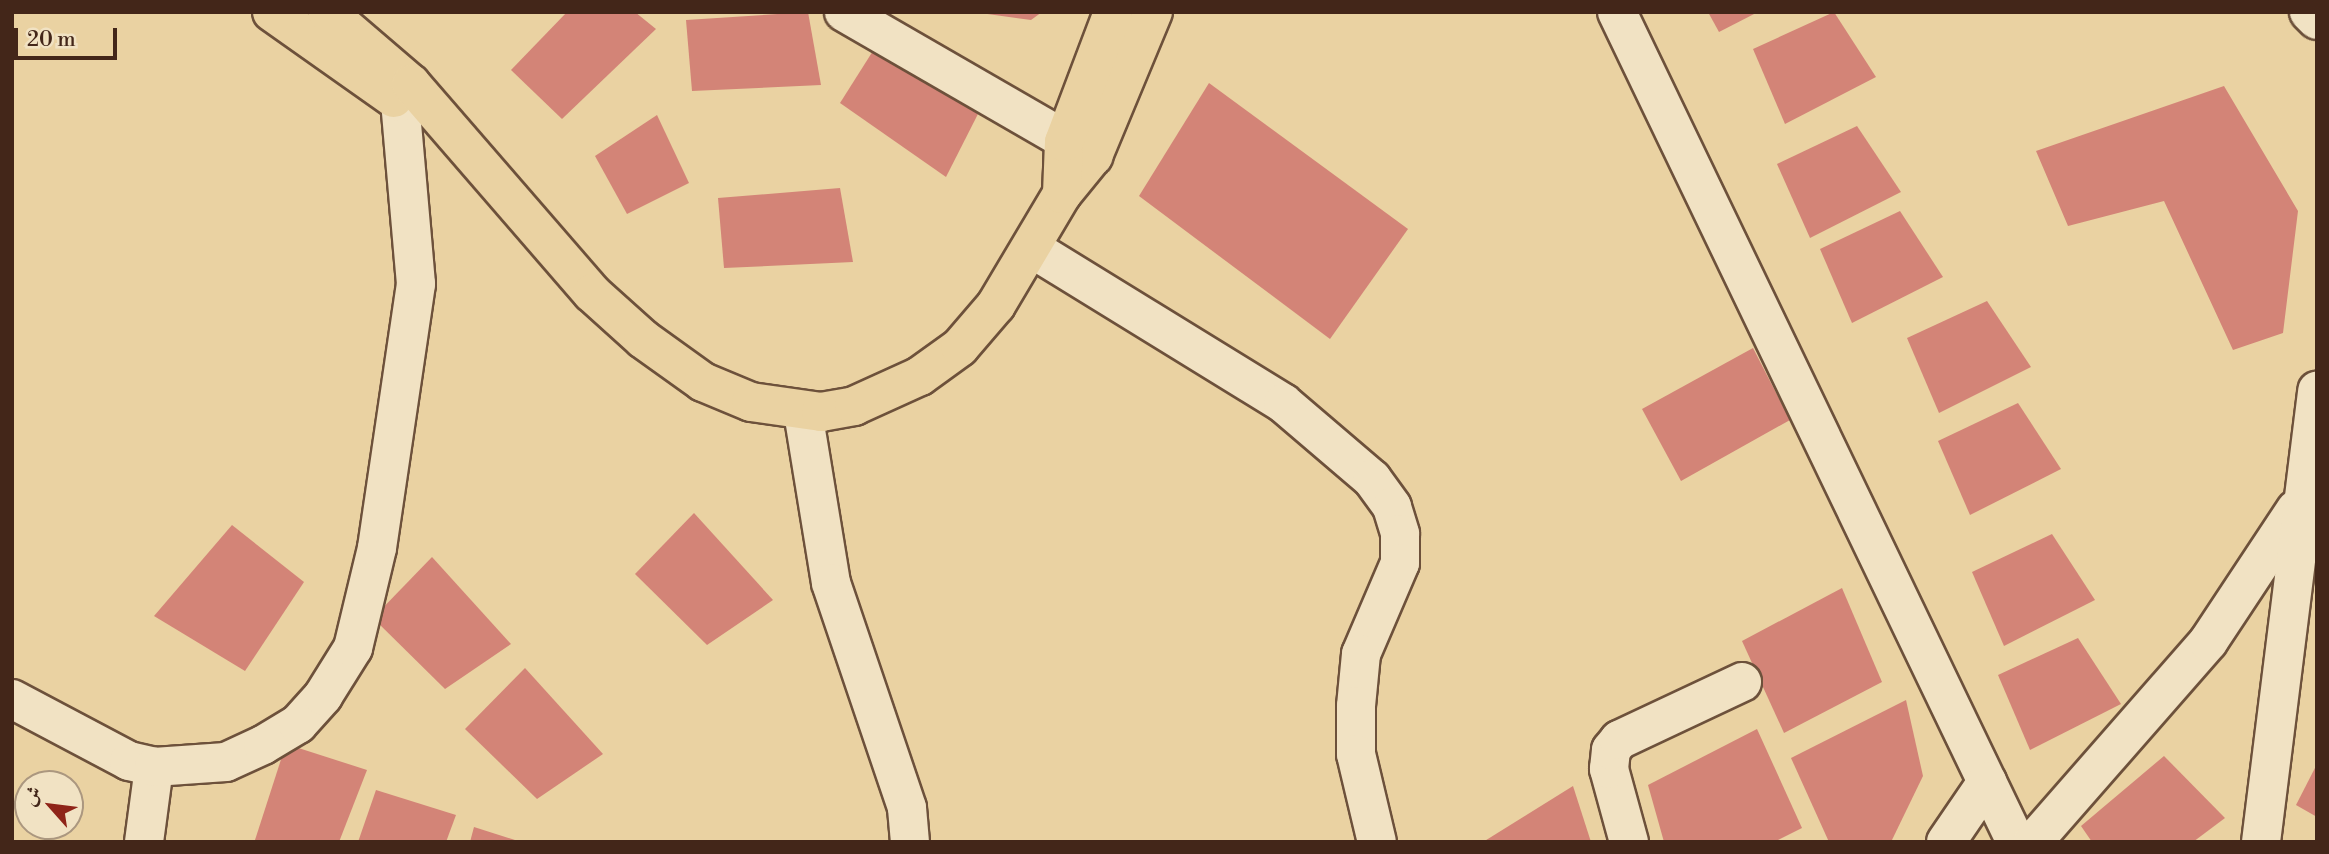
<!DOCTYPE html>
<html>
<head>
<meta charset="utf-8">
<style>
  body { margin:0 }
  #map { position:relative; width:2329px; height:854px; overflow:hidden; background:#ead2a2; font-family:"Libre Bodoni",Amiri,serif }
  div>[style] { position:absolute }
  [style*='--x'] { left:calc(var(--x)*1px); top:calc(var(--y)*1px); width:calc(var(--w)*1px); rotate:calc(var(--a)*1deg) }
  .building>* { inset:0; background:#d38477 }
  .roads { filter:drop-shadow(2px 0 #6d513b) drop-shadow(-2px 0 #6d513b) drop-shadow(0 2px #6d513b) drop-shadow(0 -2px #6d513b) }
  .minor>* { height:38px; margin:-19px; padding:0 19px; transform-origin:19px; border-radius:19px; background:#f1e2c3 }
  .major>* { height:38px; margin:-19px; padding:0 19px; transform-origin:19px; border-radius:19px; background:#ead2a2 }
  span { translate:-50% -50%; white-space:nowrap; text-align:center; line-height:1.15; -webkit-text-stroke:5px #f1e2c3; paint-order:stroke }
  .frame { position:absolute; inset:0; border:14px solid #432619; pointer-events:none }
  .north { position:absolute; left:14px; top:770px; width:70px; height:70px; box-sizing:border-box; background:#f1e2c3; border:2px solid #ab977f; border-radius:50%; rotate:298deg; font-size:19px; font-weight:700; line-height:28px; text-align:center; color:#432619 }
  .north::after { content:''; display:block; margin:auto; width:24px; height:32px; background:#8f2418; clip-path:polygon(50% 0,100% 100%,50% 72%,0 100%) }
  .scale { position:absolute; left:14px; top:28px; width:103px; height:32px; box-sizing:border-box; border:4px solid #432619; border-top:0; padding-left:9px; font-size:21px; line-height:24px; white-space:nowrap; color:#432619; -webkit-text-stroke:5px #f1e2c3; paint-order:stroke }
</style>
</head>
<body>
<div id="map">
  <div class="building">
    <div style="clip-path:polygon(567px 12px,635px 12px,656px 29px,562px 119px,511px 70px)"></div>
    <div style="clip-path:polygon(808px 12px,821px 85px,692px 91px,686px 20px)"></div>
    <div style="clip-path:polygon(973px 12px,1042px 12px,1031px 20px)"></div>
    <div style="clip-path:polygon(1708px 12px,1758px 12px,1719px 32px)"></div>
    <div style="clip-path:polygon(1834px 12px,1876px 77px,1785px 124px,1753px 49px)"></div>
    <div style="clip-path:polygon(878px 43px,980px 110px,946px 177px,840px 103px)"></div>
    <div style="clip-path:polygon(1209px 83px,1408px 229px,1330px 339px,1139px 196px)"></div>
    <div style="clip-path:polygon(2224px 86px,2298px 211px,2283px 333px,2233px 350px,2164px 201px,2068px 226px,2036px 151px)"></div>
    <div style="clip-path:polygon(657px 115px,689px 183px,627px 214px,595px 156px)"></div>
    <div style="clip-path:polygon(1857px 126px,1901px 192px,1810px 238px,1777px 164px)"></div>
    <div style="clip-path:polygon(840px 188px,853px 262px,724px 268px,718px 198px)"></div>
    <div style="clip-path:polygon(1900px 211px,1943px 277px,1852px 323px,1820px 249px)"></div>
    <div style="clip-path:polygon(1987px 301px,2031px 367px,1939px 413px,1907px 338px)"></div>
    <div style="clip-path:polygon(1753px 348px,1790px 420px,1681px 481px,1642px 409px)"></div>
    <div style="clip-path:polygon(2018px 403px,2061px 469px,1970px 515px,1938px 441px)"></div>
    <div style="clip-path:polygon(694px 513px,773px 600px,707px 645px,635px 574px)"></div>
    <div style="clip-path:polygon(232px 525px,304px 582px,245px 671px,154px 616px)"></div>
    <div style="clip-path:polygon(2052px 534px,2095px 600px,2004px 646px,1972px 572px)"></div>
    <div style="clip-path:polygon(432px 557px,511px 644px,445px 689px,373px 618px)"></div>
    <div style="clip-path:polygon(1842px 588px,1882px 682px,1784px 733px,1742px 641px)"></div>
    <div style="clip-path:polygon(2078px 638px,2121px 704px,2030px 750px,1998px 675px)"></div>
    <div style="clip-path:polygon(525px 668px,603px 754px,537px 799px,465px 729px)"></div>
    <div style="clip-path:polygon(1906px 700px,1923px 776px,1891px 842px,1829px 842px,1791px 758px)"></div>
    <div style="clip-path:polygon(1757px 729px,1802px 828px,1774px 842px,1664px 842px,1648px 785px)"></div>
    <div style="clip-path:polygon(286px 744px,367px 770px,339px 842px,255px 840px)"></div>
    <div style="clip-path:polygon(2164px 756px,2225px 818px,2193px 842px,2092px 842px,2081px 826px)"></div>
    <div style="clip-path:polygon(2317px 764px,2317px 817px,2296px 805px)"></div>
    <div style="clip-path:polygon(1573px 786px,1591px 842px,1483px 842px)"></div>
    <div style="clip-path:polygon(376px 790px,456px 815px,446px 842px,358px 842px)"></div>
    <div style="clip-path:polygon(474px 827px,518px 841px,518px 842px,470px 842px)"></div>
  </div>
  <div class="roads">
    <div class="minor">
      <div style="--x:844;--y:12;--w:288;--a:30"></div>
      <div style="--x:1617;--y:12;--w:921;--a:64.33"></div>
      <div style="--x:2309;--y:12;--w:11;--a:45"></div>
      <div style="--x:1031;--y:248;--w:296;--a:31.6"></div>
      <div style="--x:1283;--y:403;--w:117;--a:40.5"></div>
      <div style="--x:1372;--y:479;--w:34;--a:54"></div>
      <div style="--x:1392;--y:507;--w:28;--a:73"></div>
      <div style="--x:1400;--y:534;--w:29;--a:90"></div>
      <div style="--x:1400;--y:563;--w:99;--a:113.2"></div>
      <div style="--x:1361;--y:654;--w:52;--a:95.5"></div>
      <div style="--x:1356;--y:706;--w:48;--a:90"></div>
      <div style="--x:1356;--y:754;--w:90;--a:76.6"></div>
      <div style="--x:803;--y:412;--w:173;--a:80.7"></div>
      <div style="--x:831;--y:583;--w:237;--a:71.3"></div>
      <div style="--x:907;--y:808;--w:34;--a:85"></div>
      <div style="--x:12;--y:699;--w:132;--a:27.9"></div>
      <div style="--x:129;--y:761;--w:26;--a:13"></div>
      <div style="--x:144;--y:842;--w:76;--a:-82.4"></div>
      <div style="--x:154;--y:767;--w:72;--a:-4"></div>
      <div style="--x:226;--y:762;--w:41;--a:-24.7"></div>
      <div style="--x:263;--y:745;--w:41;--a:-31"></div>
      <div style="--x:298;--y:724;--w:38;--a:-48"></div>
      <div style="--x:323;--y:696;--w:57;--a:-58"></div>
      <div style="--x:353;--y:648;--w:103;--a:-76.5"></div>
      <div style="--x:377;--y:548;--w:267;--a:-81.6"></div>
      <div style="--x:416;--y:284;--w:183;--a:-95"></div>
      <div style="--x:400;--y:102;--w:21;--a:-59"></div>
      <div style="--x:1629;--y:842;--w:76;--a:-105.3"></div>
      <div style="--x:1609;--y:769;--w:19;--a:-84"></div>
      <div style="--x:1611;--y:750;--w:13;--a:-51"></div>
      <div style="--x:1619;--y:740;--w:136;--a:-25.2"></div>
      <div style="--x:1946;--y:842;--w:73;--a:-55.7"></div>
      <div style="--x:2033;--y:842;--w:266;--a:-48.8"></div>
      <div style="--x:2208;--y:642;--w:159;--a:-56.5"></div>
      <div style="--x:2261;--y:842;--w:455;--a:-82.9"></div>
    </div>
    <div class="major">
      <div style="--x:272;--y:12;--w:149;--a:35.2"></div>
      <div style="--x:327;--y:12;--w:111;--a:40.6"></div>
      <div style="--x:411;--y:84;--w:276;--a:49.1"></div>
      <div style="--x:592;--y:293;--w:69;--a:42"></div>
      <div style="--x:643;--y:339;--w:74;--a:35.6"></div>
      <div style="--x:703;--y:382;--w:52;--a:22.6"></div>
      <div style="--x:751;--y:402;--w:71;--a:8.1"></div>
      <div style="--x:821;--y:412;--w:34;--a:-10"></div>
      <div style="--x:854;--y:406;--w:72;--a:-24.4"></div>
      <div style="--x:920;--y:376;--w:49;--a:-35.9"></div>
      <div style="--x:960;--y:347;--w:55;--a:-49.4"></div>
      <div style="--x:996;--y:305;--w:129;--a:-59.3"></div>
      <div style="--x:1062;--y:194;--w:49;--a:-50.8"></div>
      <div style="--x:1093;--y:156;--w:156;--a:-67.4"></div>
      <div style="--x:1062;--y:194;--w:52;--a:-87.8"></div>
      <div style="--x:1064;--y:142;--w:139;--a:-69.3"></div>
    </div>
  </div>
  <div class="frame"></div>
  <div class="north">ش</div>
  <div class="scale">20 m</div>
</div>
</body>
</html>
